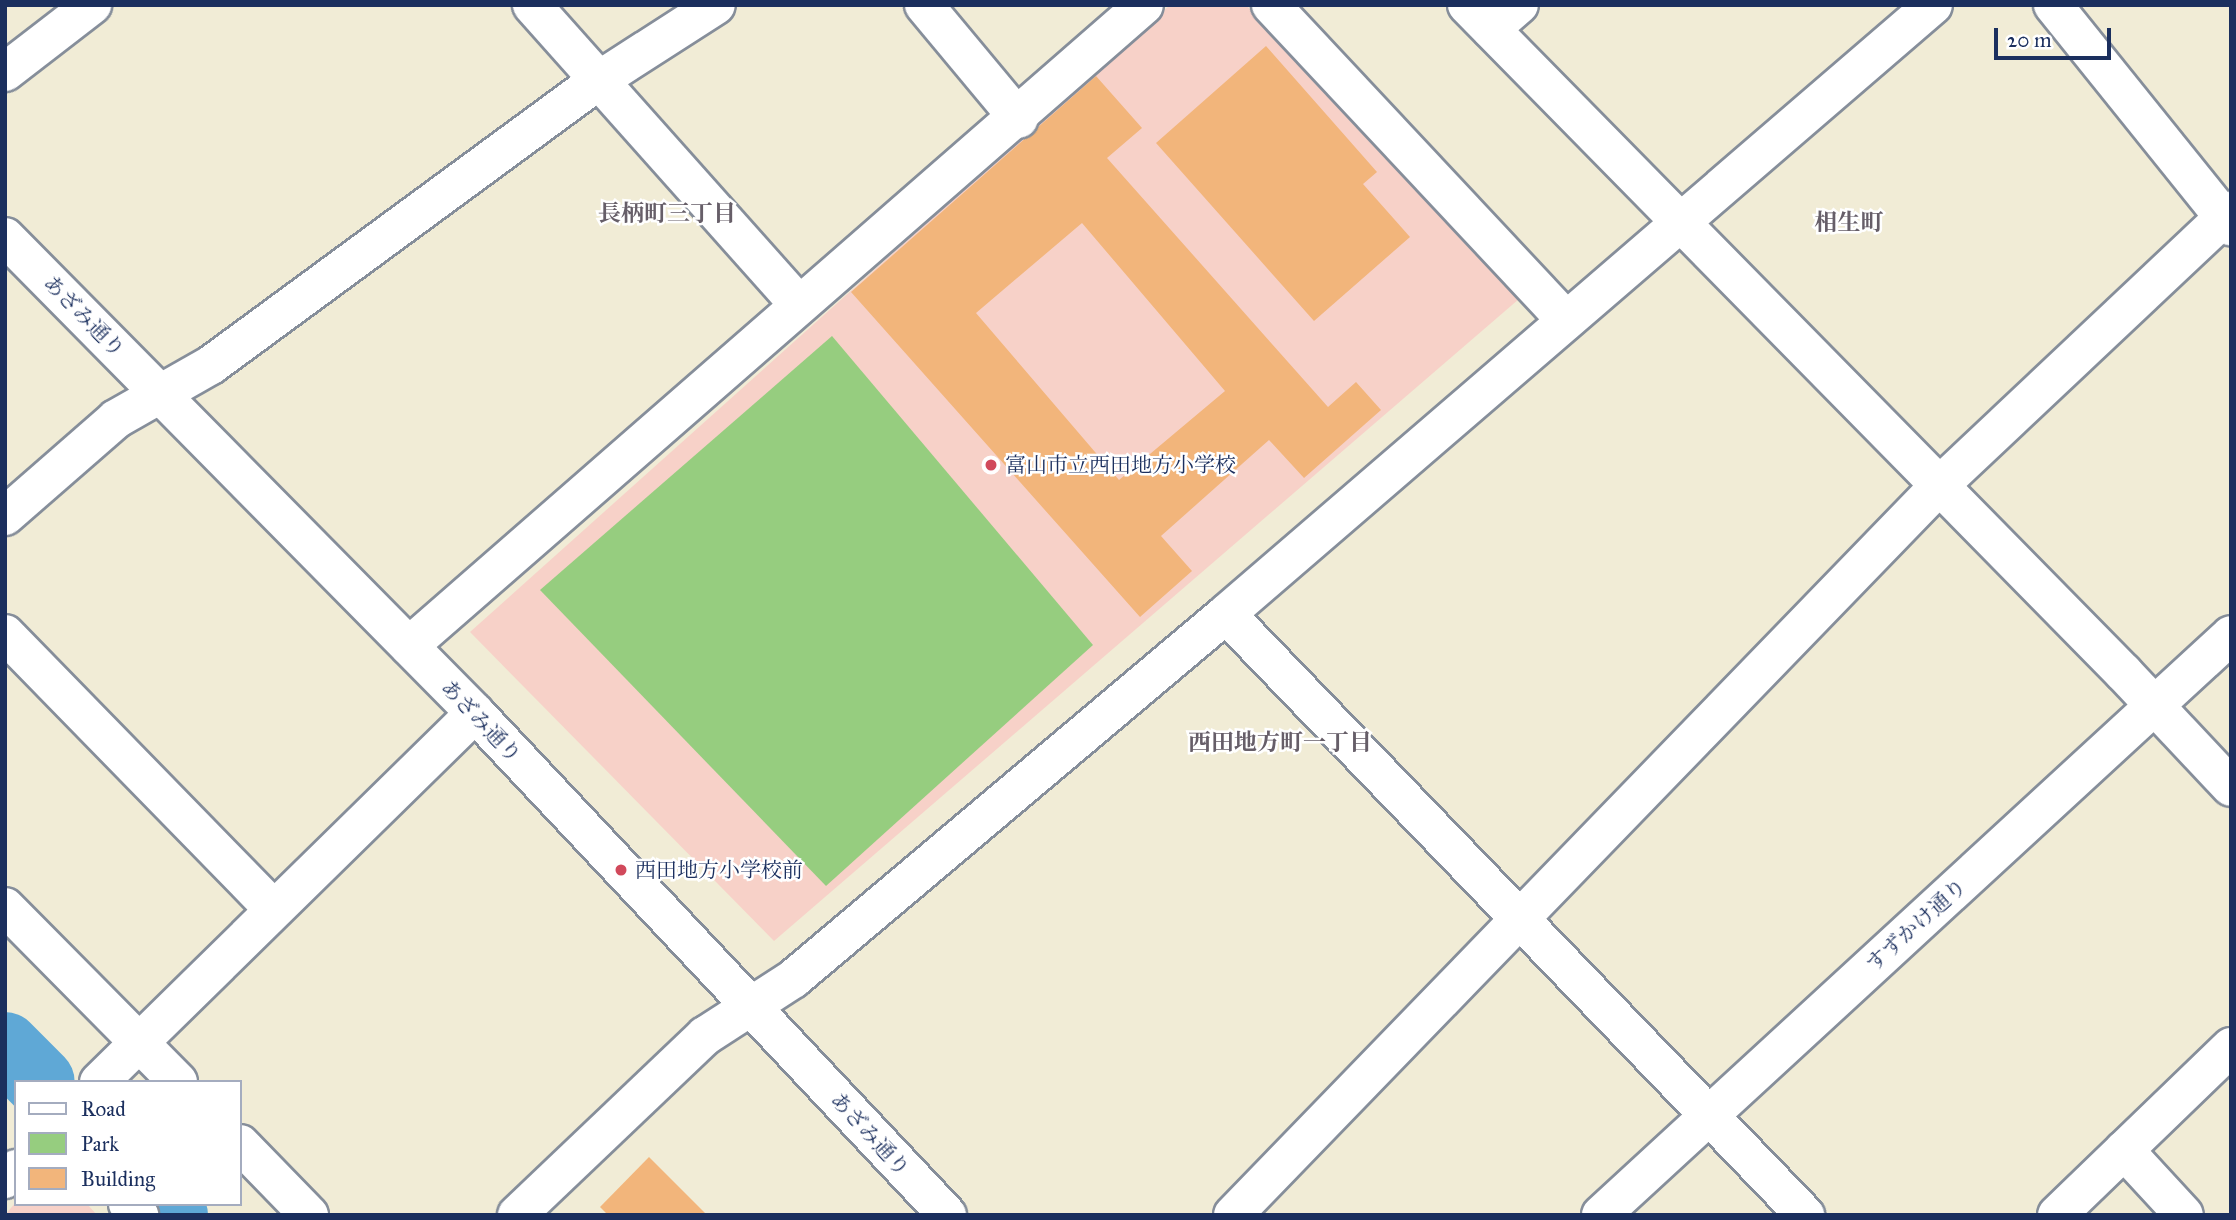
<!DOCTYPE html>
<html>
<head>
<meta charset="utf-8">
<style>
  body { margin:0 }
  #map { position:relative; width:2236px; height:1220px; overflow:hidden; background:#f1ecd6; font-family:"IM FELL Great Primer","Noto Serif JP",serif }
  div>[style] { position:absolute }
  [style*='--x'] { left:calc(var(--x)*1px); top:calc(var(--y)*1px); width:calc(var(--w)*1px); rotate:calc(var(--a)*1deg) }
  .built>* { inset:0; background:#f7d1c8 }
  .green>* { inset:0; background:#96cd7f }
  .river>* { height:70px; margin:-35px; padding:0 35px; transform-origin:35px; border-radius:35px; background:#5fa8d6 }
  .building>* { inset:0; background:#f2b57b }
  .roads { filter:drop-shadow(2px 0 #868e9a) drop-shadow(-2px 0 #868e9a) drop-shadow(0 2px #868e9a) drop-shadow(0 -2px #868e9a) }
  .minor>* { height:38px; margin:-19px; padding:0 19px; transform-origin:19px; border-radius:19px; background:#fff }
  .tertiary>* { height:38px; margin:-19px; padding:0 19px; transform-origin:19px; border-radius:19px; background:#fff }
  .dots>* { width:19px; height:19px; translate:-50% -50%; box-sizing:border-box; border:4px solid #fff; border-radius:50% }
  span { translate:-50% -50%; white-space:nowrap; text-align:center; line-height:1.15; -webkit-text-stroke:5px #fff; paint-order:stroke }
  .street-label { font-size:21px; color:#1b2f5e }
  .poi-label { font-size:21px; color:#1b2f5e }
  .left { translate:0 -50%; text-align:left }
  .neighbourhood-label { font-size:23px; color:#665e68; font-weight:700 }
  .frame { position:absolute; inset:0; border:7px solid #1b2f5e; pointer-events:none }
  .legend { position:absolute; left:14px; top:1080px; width:228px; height:126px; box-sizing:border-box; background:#fff; border:2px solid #a4acbf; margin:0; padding:9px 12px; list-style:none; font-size:21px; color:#1b2f5e }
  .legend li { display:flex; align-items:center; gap:14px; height:35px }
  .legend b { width:35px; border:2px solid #a4acbf }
  .scale { position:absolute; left:1994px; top:28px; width:117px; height:32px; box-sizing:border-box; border:4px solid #1b2f5e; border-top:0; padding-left:9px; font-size:21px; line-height:24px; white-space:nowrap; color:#1b2f5e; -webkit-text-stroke:5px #fff; paint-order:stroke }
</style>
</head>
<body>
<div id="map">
  <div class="built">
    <div style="clip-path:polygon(1170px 5px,1246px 5px,1519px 299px,774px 941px,470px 632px)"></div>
    <div style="clip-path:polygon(16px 1202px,87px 1204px,97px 1215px,5px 1215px)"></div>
  </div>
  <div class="green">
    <div style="clip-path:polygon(832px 336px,1093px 645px,826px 886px,540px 590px)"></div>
  </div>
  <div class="river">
    <div style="--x:5;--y:1047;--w:49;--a:45"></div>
    <div style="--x:163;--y:1204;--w:15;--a:48"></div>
  </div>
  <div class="building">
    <div style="clip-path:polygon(1266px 46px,1377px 172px,1363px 184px,1410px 237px,1314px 321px,1156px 143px)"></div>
    <div style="clip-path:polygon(evenodd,1096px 76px,1142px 128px,1107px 158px,1328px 407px,1356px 382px,1381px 410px,1304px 478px,1269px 440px,1161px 536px,1192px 571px,1140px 617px,851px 292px,1096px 76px,1082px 223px,1225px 391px,1119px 480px,976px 313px,1082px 223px)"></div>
    <div style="clip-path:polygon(649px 1157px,707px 1215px,608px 1215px,600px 1207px)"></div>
  </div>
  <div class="roads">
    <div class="minor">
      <div style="--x:532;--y:5;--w:400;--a:48.3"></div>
      <div style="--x:924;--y:5;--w:148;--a:50.2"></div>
      <div style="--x:1271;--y:5;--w:432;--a:46.9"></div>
      <div style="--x:1467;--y:5;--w:937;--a:45.48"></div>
      <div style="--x:2124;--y:673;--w:156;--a:46.8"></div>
      <div style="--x:2053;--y:5;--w:284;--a:51.2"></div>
      <div style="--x:1491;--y:29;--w:37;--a:-41"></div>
      <div style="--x:5;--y:72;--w:110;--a:-37.6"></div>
      <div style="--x:5;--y:516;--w:147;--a:-41.1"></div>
      <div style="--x:116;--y:419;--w:109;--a:-29.6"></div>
      <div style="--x:211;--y:365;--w:480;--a:-36.3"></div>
      <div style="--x:598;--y:81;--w:140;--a:-32.8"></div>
      <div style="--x:1226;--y:614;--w:835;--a:46.07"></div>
      <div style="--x:5;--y:634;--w:383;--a:45.7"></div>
      <div style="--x:409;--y:646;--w:975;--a:-41.09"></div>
      <div style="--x:5;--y:907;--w:246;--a:45.3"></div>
      <div style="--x:99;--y:1082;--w:527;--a:-44.46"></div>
      <div style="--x:240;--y:1144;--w:99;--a:45.8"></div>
      <div style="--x:2124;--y:1150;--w:88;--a:47.3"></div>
      <div style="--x:5;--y:1179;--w:15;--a:-42"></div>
      <div style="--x:128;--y:1204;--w:16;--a:45"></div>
      <div style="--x:517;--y:1215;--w:260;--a:-43.6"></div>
      <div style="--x:705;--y:1036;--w:105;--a:-32.9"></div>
      <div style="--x:793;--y:979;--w:566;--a:-40.13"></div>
      <div style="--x:1226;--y:614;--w:933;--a:-40.74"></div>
      <div style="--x:1233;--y:1215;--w:1016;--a:-45.92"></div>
      <div style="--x:1940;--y:485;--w:400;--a:-43.3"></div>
      <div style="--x:2057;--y:1215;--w:242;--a:-44"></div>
    </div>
    <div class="tertiary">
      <div style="--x:5;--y:237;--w:669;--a:45.36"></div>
      <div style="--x:475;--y:713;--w:689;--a:46.76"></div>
      <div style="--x:1601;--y:1215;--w:856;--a:-42.63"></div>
    </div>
  </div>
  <div class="dots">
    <div style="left:991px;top:465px;background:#d1495b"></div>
    <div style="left:621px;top:870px;background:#d1495b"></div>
  </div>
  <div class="street-label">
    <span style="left:84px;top:316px;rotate:45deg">あざみ通り</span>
    <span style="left:481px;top:721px;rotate:46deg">あざみ通り</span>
    <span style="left:1916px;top:925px;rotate:-42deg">すずかけ通り</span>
    <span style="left:870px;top:1134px;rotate:47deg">あざみ通り</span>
  </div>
  <div class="poi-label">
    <span class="left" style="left:1005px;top:465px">富山市立西田地方小学校</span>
    <span class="left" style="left:635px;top:870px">西田地方小学校前</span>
  </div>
  <div class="neighbourhood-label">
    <span style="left:667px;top:213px">長柄町三丁目</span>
    <span style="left:1849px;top:222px">相生町</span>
    <span style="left:1280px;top:742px">西田地方町一丁目</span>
  </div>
  <div class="frame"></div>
  <ul class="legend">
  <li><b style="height:9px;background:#fff"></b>Road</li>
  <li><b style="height:19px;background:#96cd7f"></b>Park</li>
  <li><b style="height:19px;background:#f2b57b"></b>Building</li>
  </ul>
  <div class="scale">20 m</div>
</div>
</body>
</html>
